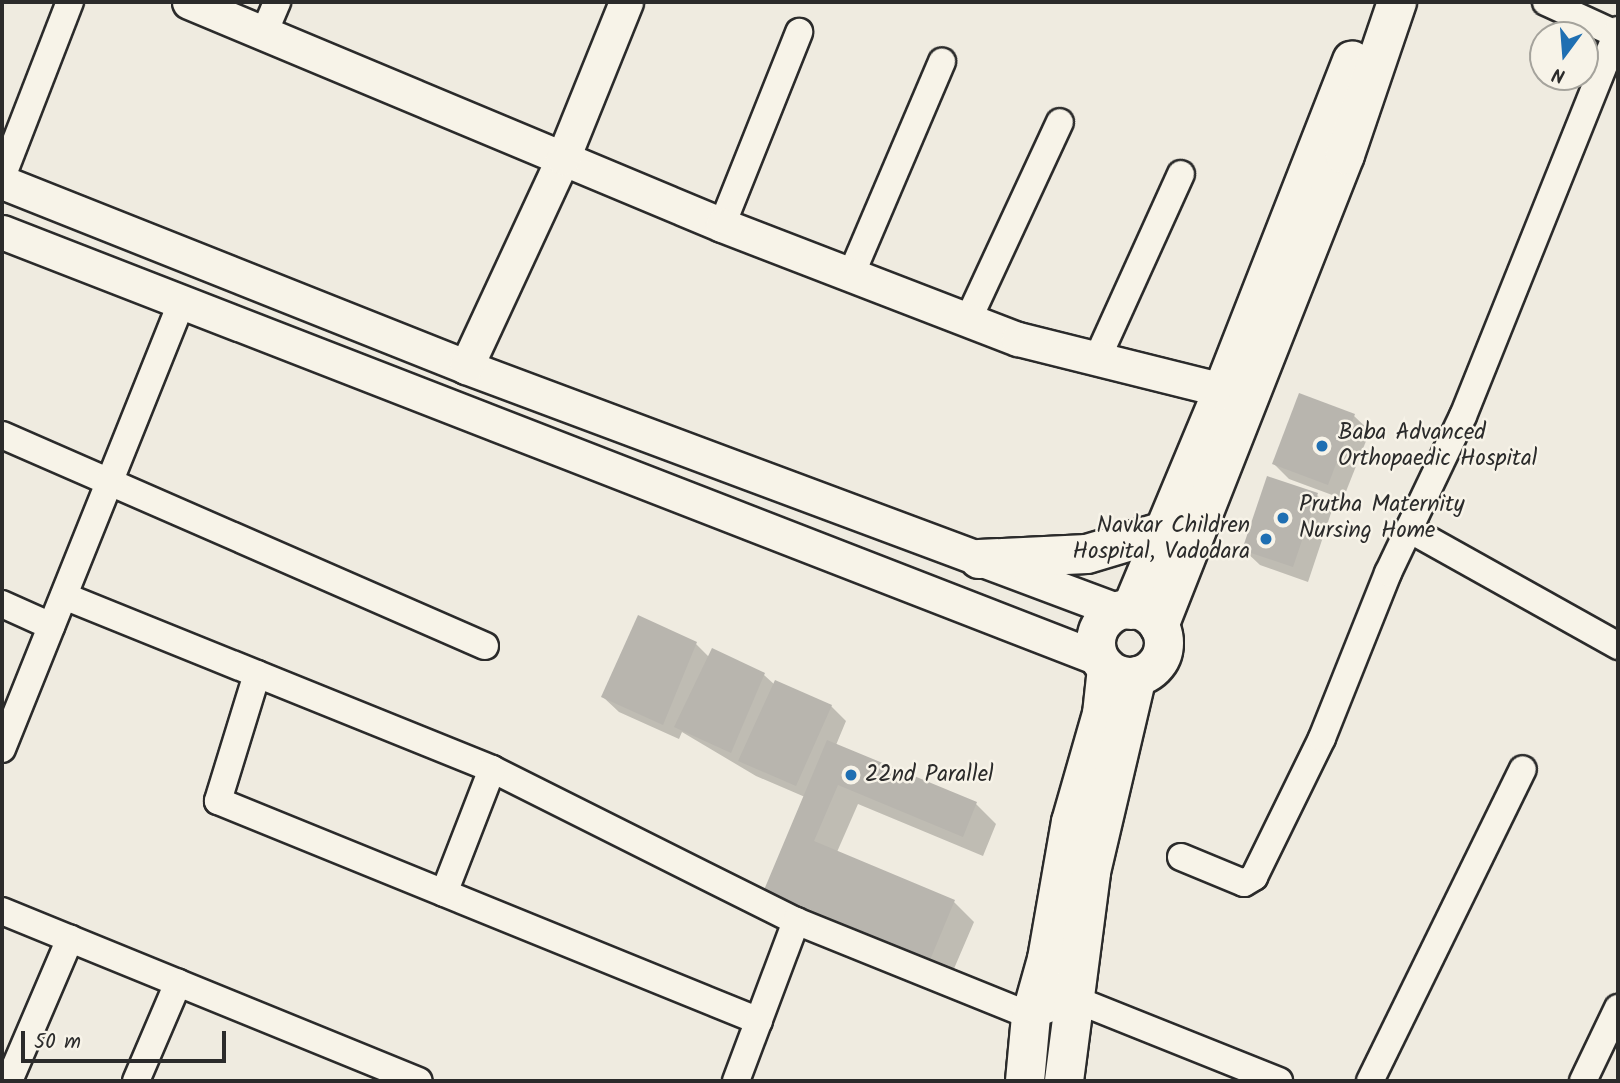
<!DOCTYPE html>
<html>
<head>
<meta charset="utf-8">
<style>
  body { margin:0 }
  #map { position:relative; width:1620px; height:1083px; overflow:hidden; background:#efebe0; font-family:Kalam,sans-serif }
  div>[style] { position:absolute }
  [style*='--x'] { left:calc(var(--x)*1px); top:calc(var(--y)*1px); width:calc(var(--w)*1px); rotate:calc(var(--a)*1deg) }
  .shadow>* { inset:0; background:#0003 }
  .building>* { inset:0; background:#b8b5ae }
  .roads { filter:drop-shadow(2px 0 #2b2b2b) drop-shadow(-2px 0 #2b2b2b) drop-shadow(0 2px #2b2b2b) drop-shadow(0 -2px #2b2b2b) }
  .minor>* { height:26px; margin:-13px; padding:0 13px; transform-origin:13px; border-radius:13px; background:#f7f3e8 }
  .tertiary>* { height:33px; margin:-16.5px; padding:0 16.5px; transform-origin:16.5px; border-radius:16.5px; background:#f7f3e8 }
  .secondary>* { height:38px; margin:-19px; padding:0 19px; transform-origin:19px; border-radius:19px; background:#f7f3e8 }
  .secondary>.ring { margin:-19px; padding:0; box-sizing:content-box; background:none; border:38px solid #f7f3e8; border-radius:50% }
  .dots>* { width:19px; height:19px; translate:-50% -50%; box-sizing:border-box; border:4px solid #f7f3e8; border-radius:50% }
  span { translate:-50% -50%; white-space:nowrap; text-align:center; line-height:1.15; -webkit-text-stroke:5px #f7f3e8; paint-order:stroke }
  .poi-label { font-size:23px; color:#2b2b2b }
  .left { translate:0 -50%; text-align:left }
  .right { translate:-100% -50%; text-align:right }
  .frame { position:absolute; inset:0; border:4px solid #2b2b2b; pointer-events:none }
  .north { position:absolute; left:1529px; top:21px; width:70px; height:70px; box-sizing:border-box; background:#f7f3e8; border:2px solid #a5a39c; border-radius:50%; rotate:196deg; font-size:19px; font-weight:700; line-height:28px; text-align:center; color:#2b2b2b }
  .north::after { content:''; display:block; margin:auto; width:24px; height:32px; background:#1f6fb2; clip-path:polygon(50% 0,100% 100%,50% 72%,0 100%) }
  .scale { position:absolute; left:21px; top:1031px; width:205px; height:32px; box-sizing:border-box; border:4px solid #2b2b2b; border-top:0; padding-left:9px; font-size:21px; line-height:24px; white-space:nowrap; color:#2b2b2b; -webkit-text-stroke:5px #f7f3e8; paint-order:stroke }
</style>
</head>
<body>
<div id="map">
  <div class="shadow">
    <div style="clip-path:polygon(1300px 395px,1354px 416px,1370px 431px,1343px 499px,1289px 479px,1274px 464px)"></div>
    <div style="clip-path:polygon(1317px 495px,1332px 510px,1308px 582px,1260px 565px,1244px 550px)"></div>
    <div style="clip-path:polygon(696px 644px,709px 657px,764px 675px,775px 685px,831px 706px,846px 721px,836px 745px,976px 804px,996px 824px,983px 856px,858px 804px,837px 852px,954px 902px,974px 922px,950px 978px,786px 910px,766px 890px,805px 797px,756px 776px,682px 732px,679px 739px,619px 712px,603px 697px)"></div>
  </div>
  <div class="building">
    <div style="clip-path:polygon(1299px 393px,1355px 414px,1328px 485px,1272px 464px)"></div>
    <div style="clip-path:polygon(1267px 476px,1318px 493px,1293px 567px,1242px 550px)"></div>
    <div style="clip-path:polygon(638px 615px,697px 642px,663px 725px,601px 697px)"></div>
    <div style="clip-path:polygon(712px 648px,765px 673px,731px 753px,674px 727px)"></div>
    <div style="clip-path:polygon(775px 680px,832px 705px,796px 786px,738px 761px)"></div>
    <div style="clip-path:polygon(827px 740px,977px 802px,963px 837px,838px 785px,814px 841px,955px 900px,930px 960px,764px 890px)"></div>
  </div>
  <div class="roads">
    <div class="minor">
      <div style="--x:1546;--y:2;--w:79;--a:24.6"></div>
      <div style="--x:264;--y:33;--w:34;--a:-67"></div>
      <div style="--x:2;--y:177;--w:188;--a:-68.8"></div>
      <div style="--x:722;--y:225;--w:208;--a:-68.2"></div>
      <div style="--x:851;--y:275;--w:232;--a:-66.9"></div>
      <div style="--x:968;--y:320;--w:218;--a:-65.1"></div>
      <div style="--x:1097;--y:359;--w:203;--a:-65.6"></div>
      <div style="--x:2;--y:435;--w:527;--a:23.6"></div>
      <div style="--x:1409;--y:529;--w:240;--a:29.2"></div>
      <div style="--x:64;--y:596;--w:462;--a:22"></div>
      <div style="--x:492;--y:769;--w:340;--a:26.6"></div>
      <div style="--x:796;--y:921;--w:253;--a:22"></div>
      <div style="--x:1031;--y:1016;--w:46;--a:-21.6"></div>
      <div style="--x:1074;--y:999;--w:221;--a:21.8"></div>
      <div style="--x:2;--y:604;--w:54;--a:24.2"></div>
      <div style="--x:257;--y:674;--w:133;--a:107.1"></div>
      <div style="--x:218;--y:801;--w:584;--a:22.13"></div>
      <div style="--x:2;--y:749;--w:481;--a:-68.1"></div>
      <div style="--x:1181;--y:857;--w:68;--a:22.4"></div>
      <div style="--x:1244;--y:883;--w:12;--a:-31"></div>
      <div style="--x:1254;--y:877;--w:155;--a:-63.9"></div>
      <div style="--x:1322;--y:738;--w:178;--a:-68.2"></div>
      <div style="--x:1388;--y:573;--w:174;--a:-64.5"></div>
      <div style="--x:1463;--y:416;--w:416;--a:-68.1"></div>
      <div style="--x:444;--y:893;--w:133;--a:-68.8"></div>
      <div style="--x:2;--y:911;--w:450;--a:22.2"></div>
      <div style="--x:9;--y:1081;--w:155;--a:-66.8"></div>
      <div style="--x:136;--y:1081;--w:107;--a:-66.8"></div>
      <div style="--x:736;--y:1081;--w:171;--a:-69.4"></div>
      <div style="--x:1370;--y:1081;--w:347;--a:-63.9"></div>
      <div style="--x:1583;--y:1081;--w:81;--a:-64.4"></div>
    </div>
    <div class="tertiary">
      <div style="--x:189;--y:2;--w:578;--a:22.7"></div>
      <div style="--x:722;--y:225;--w:317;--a:21.1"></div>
      <div style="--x:1018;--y:339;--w:211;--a:14"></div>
      <div style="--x:2;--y:182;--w:500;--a:21.7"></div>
      <div style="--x:466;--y:367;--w:697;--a:20.49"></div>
      <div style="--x:2;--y:232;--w:1178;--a:21.25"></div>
      <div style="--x:466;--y:367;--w:230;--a:-65.1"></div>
      <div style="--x:563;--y:158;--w:168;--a:-68"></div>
    </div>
    <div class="secondary">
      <div style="--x:979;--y:559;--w:108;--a:-2.7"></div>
      <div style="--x:1087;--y:554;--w:80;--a:-16.6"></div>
      <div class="ring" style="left:1096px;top:609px;width:30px;height:30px"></div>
      <div style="--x:1131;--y:610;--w:238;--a:-67.3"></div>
      <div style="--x:1223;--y:390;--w:354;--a:-68.6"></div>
      <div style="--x:1159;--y:626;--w:506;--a:-68.45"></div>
      <div style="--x:1345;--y:155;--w:162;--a:-71.2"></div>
      <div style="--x:1025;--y:1081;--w:65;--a:-84.7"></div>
      <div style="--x:1031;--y:1016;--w:59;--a:-74.3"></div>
      <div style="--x:1047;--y:959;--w:139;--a:-80.1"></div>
      <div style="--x:1071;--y:822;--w:112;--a:-74"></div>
      <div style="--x:1102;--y:714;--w:46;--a:-83.8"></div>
      <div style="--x:1064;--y:1081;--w:211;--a:-82.6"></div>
      <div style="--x:1091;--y:872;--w:201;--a:-76.8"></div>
    </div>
  </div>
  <div class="dots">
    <div style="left:1322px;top:446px;background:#1f6fb2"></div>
    <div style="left:1283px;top:518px;background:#1f6fb2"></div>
    <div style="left:1266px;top:539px;background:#1f6fb2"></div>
    <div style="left:851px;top:775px;background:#1f6fb2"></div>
  </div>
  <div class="poi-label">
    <span class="left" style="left:1338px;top:446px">Baba Advanced<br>Orthopaedic Hospital</span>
    <span class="left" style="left:1299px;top:518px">Prutha Maternity<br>Nursing Home</span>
    <span class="right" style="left:1250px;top:539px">Navkar Children<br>Hospital, Vadodara</span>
    <span class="left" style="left:865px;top:775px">22nd Parallel</span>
  </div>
  <div class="frame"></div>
  <div class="north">N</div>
  <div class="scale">50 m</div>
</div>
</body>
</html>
